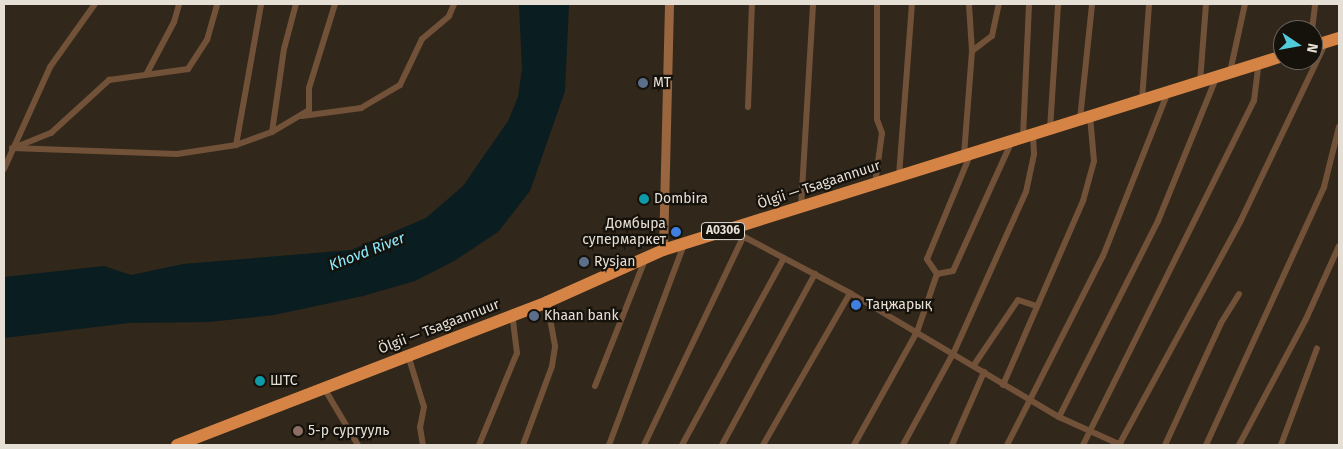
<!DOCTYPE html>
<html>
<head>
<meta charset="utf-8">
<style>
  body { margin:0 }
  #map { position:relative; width:1343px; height:449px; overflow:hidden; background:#31271a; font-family:"Fira Sans",sans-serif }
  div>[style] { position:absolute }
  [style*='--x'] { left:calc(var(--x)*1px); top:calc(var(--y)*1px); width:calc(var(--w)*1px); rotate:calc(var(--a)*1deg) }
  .water>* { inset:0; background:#0a1d20 }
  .street>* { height:6px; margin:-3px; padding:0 3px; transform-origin:3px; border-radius:3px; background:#725139 }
  .secondary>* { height:9px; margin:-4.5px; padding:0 4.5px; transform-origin:4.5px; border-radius:4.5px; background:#9a6640 }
  .highway>* { height:12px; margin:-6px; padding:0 6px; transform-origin:6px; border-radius:6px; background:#d58446 }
  .dots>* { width:14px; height:14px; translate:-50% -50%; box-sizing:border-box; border:2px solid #15110b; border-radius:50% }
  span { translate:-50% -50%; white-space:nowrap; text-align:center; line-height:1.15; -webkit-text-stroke:4.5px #15110b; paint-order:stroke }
  .shield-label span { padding:1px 4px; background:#15110b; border:1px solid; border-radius:4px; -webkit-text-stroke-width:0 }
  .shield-label { font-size:12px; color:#e6dfd6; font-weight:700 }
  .poi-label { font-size:14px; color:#e6dfd6 }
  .left { translate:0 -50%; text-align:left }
  .right { translate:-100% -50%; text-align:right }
  .street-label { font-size:14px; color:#e6dfd6 }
  .water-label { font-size:15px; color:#8decff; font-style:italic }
  .frame { position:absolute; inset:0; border:5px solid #e6dfd6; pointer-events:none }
  .north { position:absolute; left:1273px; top:20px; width:50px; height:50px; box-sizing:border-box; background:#15110b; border:1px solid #69635c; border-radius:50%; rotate:102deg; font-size:14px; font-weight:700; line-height:20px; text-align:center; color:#e6dfd6 }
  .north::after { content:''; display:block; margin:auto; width:18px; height:22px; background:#52cbda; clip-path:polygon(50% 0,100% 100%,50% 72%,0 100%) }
</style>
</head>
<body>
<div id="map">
  <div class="water">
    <div style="clip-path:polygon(519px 4px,569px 4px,565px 91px,530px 191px,498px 232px,454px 261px,415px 281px,363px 296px,274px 315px,209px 322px,129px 323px,4px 338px,4px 277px,104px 266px,131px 275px,183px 264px,351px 250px,426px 218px,463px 186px,508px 121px,518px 97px,522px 69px)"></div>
  </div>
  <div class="street">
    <div style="--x:1312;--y:30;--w:26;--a:-83"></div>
    <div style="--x:972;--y:51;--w:25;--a:-37"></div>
    <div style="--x:992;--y:36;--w:33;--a:-78"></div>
    <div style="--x:1230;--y:72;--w:70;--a:-77.6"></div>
    <div style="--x:147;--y:73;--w:58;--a:-62.1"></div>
    <div style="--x:174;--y:22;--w:19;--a:-74"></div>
    <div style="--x:1200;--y:82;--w:78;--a:-85.6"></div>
    <div style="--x:1142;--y:100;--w:96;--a:-85.8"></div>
    <div style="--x:748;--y:107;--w:103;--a:-87.8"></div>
    <div style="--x:302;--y:116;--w:60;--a:-7.7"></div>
    <div style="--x:361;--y:108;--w:45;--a:-30.5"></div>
    <div style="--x:400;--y:85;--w:51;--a:-64.4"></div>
    <div style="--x:422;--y:39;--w:35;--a:-40"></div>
    <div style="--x:449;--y:16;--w:13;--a:-67"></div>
    <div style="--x:1080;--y:119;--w:116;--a:-84"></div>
    <div style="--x:1050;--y:129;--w:125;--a:-86.3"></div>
    <div style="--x:272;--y:132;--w:84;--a:-81.8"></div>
    <div style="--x:284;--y:49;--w:47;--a:-75.1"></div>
    <div style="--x:1023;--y:137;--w:133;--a:-87.4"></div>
    <div style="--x:236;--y:145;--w:38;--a:-20"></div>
    <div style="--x:272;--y:132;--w:43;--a:-30.7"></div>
    <div style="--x:309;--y:110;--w:22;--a:-90"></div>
    <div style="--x:309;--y:88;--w:88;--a:-72.8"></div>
    <div style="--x:16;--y:147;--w:38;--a:-22"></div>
    <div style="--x:51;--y:133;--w:79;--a:-42.4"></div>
    <div style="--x:109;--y:80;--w:80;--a:-7.9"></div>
    <div style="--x:188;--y:69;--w:35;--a:-57"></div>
    <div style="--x:207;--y:40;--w:37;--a:-74"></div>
    <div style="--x:12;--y:148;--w:165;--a:2.1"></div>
    <div style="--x:177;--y:154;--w:60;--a:-8.7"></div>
    <div style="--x:236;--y:145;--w:143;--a:-79.9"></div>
    <div style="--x:964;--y:155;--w:104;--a:-85.6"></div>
    <div style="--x:972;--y:51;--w:47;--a:-93.7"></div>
    <div style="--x:4;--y:169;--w:112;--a:-65.7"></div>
    <div style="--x:50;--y:67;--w:77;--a:-54.5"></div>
    <div style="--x:899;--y:176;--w:172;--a:-85.7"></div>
    <div style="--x:875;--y:184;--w:51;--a:-82.2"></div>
    <div style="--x:882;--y:133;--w:15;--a:-110"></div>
    <div style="--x:877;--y:119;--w:115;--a:-90"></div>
    <div style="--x:801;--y:207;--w:203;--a:-86.6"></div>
    <div style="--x:731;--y:230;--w:135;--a:27.9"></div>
    <div style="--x:850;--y:293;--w:243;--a:30.7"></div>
    <div style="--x:1059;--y:417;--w:68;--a:24.3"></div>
    <div style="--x:937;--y:274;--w:18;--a:-124"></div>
    <div style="--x:927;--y:259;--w:113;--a:-67.5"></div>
    <div style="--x:408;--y:355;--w:54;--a:72.9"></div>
    <div style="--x:424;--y:407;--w:20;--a:101"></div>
    <div style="--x:420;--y:427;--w:18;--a:81"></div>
    <div style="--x:974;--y:365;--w:78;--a:-55.9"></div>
    <div style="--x:1018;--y:300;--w:19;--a:18"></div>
    <div style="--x:1003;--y:385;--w:201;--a:-66.5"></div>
    <div style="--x:1083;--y:201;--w:41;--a:-74.6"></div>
    <div style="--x:1094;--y:161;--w:45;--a:-95.1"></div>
    <div style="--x:595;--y:386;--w:136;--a:-68.4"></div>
    <div style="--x:324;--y:388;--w:66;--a:59.2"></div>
    <div style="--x:1059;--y:417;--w:220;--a:-63.2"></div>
    <div style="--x:1158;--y:221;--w:157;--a:-67.9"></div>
    <div style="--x:479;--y:445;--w:100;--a:-67.6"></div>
    <div style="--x:517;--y:353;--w:38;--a:-97"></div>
    <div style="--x:523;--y:445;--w:84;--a:-69.8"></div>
    <div style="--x:552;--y:366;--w:20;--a:-81"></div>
    <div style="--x:555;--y:346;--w:45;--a:-100.3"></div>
    <div style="--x:609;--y:445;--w:215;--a:-69.5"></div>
    <div style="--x:644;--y:445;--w:230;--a:-64.5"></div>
    <div style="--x:682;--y:445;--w:213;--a:-61.4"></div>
    <div style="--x:722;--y:445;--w:195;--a:-61.5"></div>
    <div style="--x:763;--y:445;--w:175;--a:-60.2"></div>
    <div style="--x:854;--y:445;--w:129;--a:-60.9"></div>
    <div style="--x:917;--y:332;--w:61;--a:-71"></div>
    <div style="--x:937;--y:274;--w:16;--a:-11"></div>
    <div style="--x:953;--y:271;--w:143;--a:-65.6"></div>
    <div style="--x:903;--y:445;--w:106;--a:-61.3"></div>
    <div style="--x:954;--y:352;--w:175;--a:-65.8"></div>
    <div style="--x:1026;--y:192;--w:39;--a:-78"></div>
    <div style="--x:1034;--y:154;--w:20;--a:-93"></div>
    <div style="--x:952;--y:445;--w:80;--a:-66.3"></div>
    <div style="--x:1007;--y:445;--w:212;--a:-63.1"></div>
    <div style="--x:1103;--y:256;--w:176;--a:-68.4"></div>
    <div style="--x:1083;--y:445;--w:384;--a:-63.6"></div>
    <div style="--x:1254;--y:101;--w:38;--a:-83"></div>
    <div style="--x:1119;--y:445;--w:256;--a:-61.5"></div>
    <div style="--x:1241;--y:220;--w:197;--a:-64.5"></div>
    <div style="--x:1165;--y:445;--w:134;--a:-65.3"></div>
    <div style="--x:1221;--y:323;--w:34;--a:-58"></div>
    <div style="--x:1206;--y:445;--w:284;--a:-65.4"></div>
    <div style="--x:1324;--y:187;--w:62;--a:-76"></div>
    <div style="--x:1239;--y:445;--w:143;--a:-62"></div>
    <div style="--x:1306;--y:319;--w:80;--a:-65.7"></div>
    <div style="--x:1281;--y:445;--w:103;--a:-69.6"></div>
  </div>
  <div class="secondary">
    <div style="--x:663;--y:250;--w:246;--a:-88.6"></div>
  </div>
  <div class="highway">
    <div style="--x:1313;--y:46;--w:27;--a:-17"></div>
    <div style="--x:177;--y:445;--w:397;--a:-21.1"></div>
    <div style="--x:547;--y:302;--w:127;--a:-24.1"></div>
    <div style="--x:663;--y:250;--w:650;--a:-17.38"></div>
  </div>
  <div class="dots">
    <div style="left:643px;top:83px;background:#5c6f8a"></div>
    <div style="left:644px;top:199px;background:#0f9aa8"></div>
    <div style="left:676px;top:232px;background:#3f7fe0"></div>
    <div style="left:584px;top:262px;background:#5c6f8a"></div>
    <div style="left:856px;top:305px;background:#3f7fe0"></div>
    <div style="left:534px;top:316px;background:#5c6f8a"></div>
    <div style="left:260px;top:381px;background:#0f9aa8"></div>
    <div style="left:298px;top:431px;background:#8d6e63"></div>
  </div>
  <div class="shield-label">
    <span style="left:723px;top:231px">A0306</span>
  </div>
  <div class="poi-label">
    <span class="left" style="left:653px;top:83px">MT</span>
    <span class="left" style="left:654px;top:199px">Dombira</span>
    <span class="right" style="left:666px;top:232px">Домбыра<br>супермаркет</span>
    <span class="left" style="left:594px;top:262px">Rysjan</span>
    <span class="left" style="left:866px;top:305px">Таңжарық</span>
    <span class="left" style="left:544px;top:316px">Khaan bank</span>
    <span class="left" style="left:270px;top:381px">ШТС</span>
    <span class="left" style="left:308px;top:431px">5-р сургууль</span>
  </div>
  <div class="street-label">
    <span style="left:819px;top:185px;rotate:-18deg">Ölgii — Tsagaannuur</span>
    <span style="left:439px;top:327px;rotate:-21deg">Ölgii — Tsagaannuur</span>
  </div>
  <div class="water-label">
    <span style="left:367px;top:252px;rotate:-21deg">Khovd River</span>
  </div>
  <div class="frame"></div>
  <div class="north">N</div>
</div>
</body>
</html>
